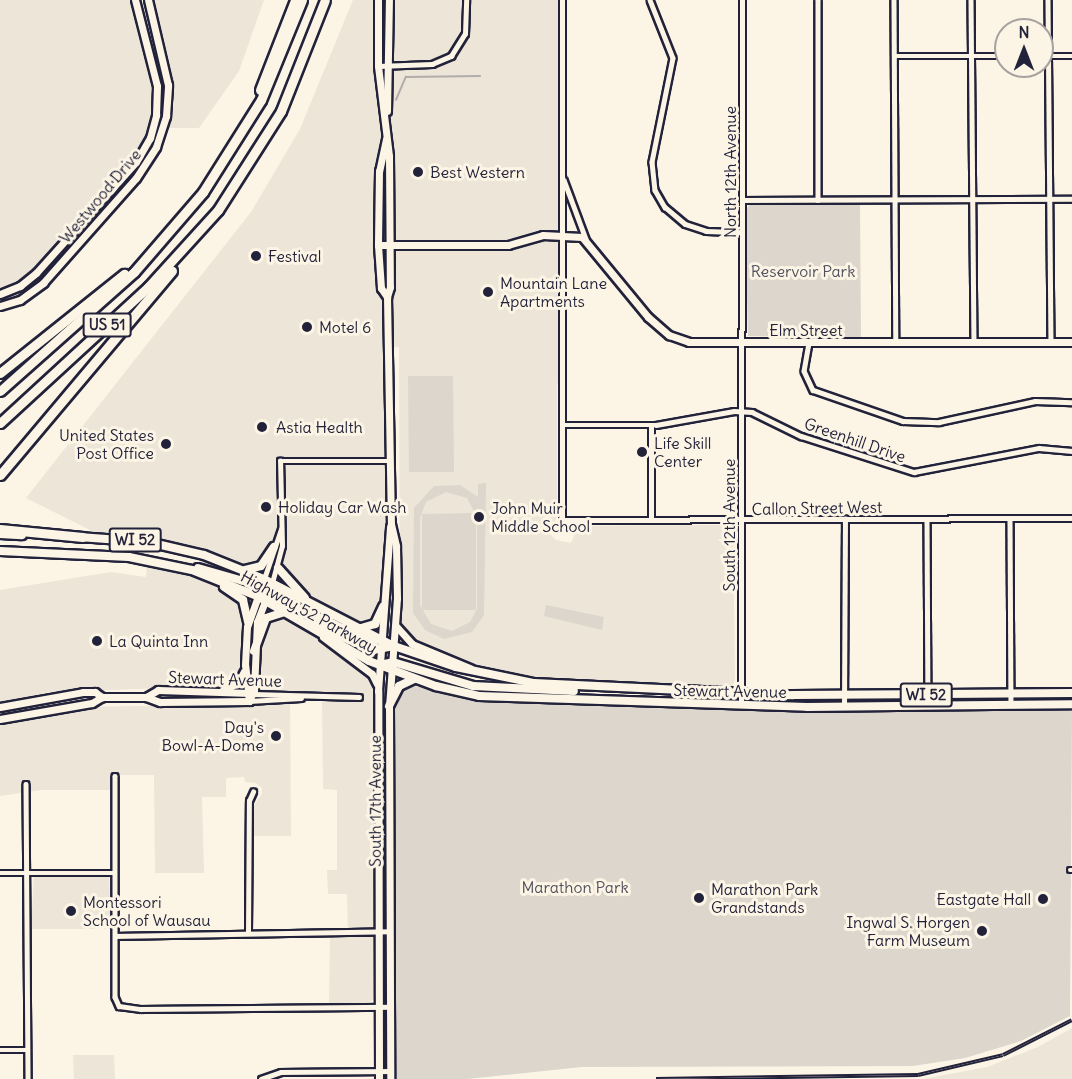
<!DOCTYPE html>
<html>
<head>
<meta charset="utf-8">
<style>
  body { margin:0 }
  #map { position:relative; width:1072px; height:1079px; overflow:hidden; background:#fcf5e5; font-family:Delius,sans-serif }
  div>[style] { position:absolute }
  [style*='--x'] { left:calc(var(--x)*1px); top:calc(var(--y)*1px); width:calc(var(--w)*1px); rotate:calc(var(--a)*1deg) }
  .built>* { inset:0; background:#ece5d8 }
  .green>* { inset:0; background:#dcd6cc }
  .stream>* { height:1.5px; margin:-0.75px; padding:0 0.75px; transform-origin:0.75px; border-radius:0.75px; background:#b2adab }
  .roads { filter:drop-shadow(2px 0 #22223b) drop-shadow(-2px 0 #22223b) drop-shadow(0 2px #22223b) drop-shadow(0 -2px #22223b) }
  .street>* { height:4.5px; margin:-2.25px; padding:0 2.25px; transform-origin:2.25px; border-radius:2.25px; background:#fcf5e5 }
  .secondary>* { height:7px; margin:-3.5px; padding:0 3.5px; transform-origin:3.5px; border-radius:3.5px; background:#fcf5e5 }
  .primary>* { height:8px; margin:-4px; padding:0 4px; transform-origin:4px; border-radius:4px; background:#fcf5e5 }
  .highway>* { height:9px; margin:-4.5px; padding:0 4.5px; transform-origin:4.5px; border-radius:4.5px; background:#fcf5e5 }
  .rail>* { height:4px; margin-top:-2px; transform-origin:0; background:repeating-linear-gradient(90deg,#fcf5e5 0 4.5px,#22223b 0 9px); box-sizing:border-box; border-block:2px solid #22223b }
  .dots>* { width:16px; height:16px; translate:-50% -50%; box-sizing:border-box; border:3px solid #fcf5e5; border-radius:50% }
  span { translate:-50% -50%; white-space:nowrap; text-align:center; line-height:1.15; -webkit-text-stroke:6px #fcf5e5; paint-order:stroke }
  .shield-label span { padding:2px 4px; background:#fcf5e5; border:2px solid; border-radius:4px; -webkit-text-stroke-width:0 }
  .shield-label { font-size:15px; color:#22223b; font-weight:700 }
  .poi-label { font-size:16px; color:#22223b }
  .left { translate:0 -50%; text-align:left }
  .right { translate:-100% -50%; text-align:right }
  .street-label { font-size:16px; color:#22223b }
  .park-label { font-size:16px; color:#504f5f }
  .north { position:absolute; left:994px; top:18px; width:60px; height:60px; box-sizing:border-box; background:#fcf5e5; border:2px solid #a5a1a1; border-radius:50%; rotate:0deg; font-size:16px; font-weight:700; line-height:24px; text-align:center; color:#22223b }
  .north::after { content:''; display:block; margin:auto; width:21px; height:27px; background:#22223b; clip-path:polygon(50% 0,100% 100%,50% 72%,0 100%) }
</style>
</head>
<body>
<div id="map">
  <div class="built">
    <div style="clip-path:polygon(0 0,132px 0,154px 84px,150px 128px,133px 160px,29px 276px,0 291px)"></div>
    <div style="clip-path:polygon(151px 0,264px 0,239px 71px,199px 128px,166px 128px,170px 104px)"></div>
    <div style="clip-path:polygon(353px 0,562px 0,562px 371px,557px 385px,557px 517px,549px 533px,556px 540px,571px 543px,578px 526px,733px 525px,735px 680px,732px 688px,536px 679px,485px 670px,414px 643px,400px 620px,399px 347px,391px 347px,391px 524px,381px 640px,204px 555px,106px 538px,26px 498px,251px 212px,300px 129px)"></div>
    <div style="clip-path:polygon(147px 564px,191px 574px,228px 592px,241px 603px,245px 615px,242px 667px,236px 682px,226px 686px,49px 692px,0 703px,0 590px,111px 572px,146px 577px)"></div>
    <div style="clip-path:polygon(280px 616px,323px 640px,370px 676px,373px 682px,374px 999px,366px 1004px,329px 1005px,330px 934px,348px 934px,347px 894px,328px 894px,327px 870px,337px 870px,337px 790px,323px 789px,322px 692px,290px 691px,291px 836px,250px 836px,252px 808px,262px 794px,262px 788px,256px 783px,245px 782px,244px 777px,226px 778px,226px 797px,202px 797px,204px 873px,155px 873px,154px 775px,111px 775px,111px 790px,41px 790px,0 796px,0 724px,79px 707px,258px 704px,262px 632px,267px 622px)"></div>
    <div style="clip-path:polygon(34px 877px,109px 877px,111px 929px,31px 929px)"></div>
    <div style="clip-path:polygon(1072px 1028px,1072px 1079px,923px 1079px,987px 1067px,1038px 1047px)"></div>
    <div style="clip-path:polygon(73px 1055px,114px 1055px,115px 1079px,74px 1079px)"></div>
  </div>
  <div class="green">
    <div style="clip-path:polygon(750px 204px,860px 204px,861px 338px,748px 336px,745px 211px)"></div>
    <div style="clip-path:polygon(408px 376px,453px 376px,454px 472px,409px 472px)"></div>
    <div style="clip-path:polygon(evenodd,486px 483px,484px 615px,472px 632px,444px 639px,425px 630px,413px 613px,414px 508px,434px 486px,460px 485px,478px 497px,478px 484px,486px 483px,446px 492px,467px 498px,477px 517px,477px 609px,470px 622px,452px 631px,431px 624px,420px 605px,420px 518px,426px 502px,446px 492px)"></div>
    <div style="clip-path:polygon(476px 513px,476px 610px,422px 610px,422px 514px)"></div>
    <div style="clip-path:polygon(546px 605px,604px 617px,602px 630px,544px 616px)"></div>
    <div style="clip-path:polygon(407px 685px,514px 703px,757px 711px,1072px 710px,1070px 1016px,1021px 1041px,965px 1058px,913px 1066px,582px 1067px,468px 1079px,394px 1079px,393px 713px,399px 690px)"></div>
  </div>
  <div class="stream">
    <div style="--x:396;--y:100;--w:25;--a:-67"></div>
    <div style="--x:406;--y:77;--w:74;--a:-0.8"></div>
  </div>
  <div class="roads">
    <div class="street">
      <div style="--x:562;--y:0;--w:520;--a:90"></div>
      <div style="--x:562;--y:520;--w:510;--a:-0.22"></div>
      <div style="--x:650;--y:0;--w:62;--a:68.4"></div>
      <div style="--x:673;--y:58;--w:106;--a:101.4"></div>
      <div style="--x:652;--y:162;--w:28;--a:84"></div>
      <div style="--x:655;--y:190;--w:20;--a:60"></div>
      <div style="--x:665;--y:207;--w:26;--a:40"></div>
      <div style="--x:685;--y:224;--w:22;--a:18"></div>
      <div style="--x:706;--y:231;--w:36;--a:2"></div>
      <div style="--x:818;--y:0;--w:200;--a:90"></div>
      <div style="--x:894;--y:0;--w:343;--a:89.7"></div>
      <div style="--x:971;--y:0;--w:343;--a:89.5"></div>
      <div style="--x:1048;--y:0;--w:342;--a:89.5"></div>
      <div style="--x:894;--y:56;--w:112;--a:0"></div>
      <div style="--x:1042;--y:56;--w:30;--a:0"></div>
      <div style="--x:378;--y:66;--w:54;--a:-2.1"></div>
      <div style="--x:432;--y:64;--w:21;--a:-23"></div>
      <div style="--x:451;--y:56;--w:26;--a:-58"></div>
      <div style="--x:465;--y:34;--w:34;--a:-88"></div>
      <div style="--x:564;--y:180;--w:63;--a:69.6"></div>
      <div style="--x:742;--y:200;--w:330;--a:-0.2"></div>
      <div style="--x:809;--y:343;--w:28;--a:100"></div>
      <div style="--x:804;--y:371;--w:21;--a:65"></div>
      <div style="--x:813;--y:390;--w:95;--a:19"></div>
      <div style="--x:903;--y:421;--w:36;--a:2"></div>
      <div style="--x:939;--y:422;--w:98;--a:-12.3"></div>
      <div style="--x:1035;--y:401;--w:37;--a:2"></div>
      <div style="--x:562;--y:425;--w:94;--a:0"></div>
      <div style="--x:656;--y:425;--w:79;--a:-10.2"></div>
      <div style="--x:734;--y:411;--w:18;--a:3"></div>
      <div style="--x:752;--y:412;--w:55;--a:26.1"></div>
      <div style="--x:801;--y:436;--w:119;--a:17.7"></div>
      <div style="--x:914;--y:472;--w:127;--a:-10.9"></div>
      <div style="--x:1039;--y:448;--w:33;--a:5"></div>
      <div style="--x:927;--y:519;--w:186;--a:89.7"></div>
      <div style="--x:1010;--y:519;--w:186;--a:89.7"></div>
      <div style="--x:651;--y:520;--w:94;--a:-90"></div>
      <div style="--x:264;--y:579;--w:53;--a:-71.2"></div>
      <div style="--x:272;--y:583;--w:38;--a:-75"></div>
      <div style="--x:282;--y:546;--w:85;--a:-91.3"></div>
      <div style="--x:280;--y:461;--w:110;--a:0"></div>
      <div style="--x:253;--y:694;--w:106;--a:1.6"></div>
      <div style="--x:249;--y:701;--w:52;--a:-3.3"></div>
      <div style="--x:741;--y:705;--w:705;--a:-89.92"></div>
      <div style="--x:844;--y:707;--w:188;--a:-89.7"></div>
      <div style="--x:115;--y:776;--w:221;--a:90"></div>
      <div style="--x:115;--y:997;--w:10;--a:66"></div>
      <div style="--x:119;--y:1006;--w:22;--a:8"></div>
      <div style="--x:141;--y:1009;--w:249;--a:-0.5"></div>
      <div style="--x:26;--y:784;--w:295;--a:89.6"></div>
      <div style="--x:1070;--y:870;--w:2;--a:0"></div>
      <div style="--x:0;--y:873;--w:115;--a:0"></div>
      <div style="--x:248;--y:933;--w:132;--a:-89.6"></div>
      <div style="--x:249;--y:801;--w:10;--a:-66"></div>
      <div style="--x:115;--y:936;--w:274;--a:-1"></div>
      <div style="--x:0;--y:1050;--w:27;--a:0"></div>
      <div style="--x:261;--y:1079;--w:21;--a:-19"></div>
      <div style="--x:281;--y:1072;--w:109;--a:-0.5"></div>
    </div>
    <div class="secondary">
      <div style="--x:378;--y:0;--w:66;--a:90"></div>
      <div style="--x:378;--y:66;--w:91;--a:83"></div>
      <div style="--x:389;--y:156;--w:131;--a:89.6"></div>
      <div style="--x:390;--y:287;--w:10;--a:107"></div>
      <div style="--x:387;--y:297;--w:227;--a:89"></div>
      <div style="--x:391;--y:524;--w:23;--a:77"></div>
      <div style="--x:396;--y:546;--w:52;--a:88.9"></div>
      <div style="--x:397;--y:598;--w:108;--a:94.2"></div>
      <div style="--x:389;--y:706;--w:373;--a:89.8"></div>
      <div style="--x:387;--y:111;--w:111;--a:-89"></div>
      <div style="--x:386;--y:139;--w:33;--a:102"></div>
      <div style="--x:379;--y:171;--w:74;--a:90.8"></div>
      <div style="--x:378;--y:245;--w:43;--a:86"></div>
      <div style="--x:381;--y:288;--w:11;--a:56"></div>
      <div style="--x:378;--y:245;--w:130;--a:0"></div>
      <div style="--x:508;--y:245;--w:36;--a:-16"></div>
      <div style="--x:543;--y:235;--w:39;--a:3"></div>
      <div style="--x:582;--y:237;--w:104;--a:50.5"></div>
      <div style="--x:648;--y:317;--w:28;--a:41"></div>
      <div style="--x:669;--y:335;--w:21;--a:19"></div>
      <div style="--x:689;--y:342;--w:383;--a:0"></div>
      <div style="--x:0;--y:294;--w:22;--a:-22"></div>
      <div style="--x:20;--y:286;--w:21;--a:-39"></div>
      <div style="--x:36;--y:273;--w:149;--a:-48"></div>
      <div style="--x:136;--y:162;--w:28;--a:-60"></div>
      <div style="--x:150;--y:138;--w:24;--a:-75"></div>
      <div style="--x:156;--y:115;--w:29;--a:-88"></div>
      <div style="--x:157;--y:86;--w:89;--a:-104.3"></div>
      <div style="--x:0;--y:306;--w:21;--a:-17"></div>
      <div style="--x:20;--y:300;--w:29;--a:-36"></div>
      <div style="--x:43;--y:283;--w:140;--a:-48.5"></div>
      <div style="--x:136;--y:178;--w:37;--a:-57"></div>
      <div style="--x:156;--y:147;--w:33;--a:-72"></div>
      <div style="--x:166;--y:116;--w:31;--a:-86"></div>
      <div style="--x:168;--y:85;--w:87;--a:-103.2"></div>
      <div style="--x:396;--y:626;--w:24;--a:48"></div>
      <div style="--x:412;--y:644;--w:63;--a:22.5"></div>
      <div style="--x:323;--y:637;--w:61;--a:37.1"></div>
      <div style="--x:372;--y:674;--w:11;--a:63"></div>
      <div style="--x:223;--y:690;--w:17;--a:-25"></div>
      <div style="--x:238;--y:683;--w:13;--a:-63"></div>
      <div style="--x:146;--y:697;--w:14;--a:-30"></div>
      <div style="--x:158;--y:690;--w:92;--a:1.9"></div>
      <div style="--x:249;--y:701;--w:36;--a:-96"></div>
      <div style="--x:245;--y:665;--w:38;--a:-87"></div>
      <div style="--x:247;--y:627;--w:48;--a:-70.4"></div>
      <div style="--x:249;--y:701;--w:12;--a:-66"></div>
      <div style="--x:254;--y:690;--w:68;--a:-87.5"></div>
      <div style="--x:257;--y:622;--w:42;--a:-69"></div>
      <div style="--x:0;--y:707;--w:84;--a:-10.2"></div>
      <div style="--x:83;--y:692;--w:12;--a:0"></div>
      <div style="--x:95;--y:692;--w:9;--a:36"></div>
      <div style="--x:0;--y:719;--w:93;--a:-9.9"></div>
      <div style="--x:92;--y:703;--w:12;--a:-31"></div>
      <div style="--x:102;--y:697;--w:44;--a:0"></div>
      <div style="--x:146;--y:697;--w:15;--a:20"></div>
      <div style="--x:160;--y:702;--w:89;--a:-0.6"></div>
      <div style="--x:379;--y:1079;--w:388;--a:-90.1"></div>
      <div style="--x:378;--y:691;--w:165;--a:-85.8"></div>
    </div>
    <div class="primary">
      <div style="--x:0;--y:534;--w:22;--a:3"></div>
      <div style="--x:79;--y:537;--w:69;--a:4.1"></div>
      <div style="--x:148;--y:542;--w:57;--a:13.1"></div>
      <div style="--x:204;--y:555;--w:65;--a:21.8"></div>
      <div style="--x:264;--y:579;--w:146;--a:27.3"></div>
      <div style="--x:394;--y:646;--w:65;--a:18.7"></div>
      <div style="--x:456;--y:667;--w:80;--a:11.6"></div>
      <div style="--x:534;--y:683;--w:259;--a:2.7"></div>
      <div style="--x:793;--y:695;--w:279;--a:-0.4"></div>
      <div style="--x:0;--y:551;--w:129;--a:2.7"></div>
      <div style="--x:129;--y:557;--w:64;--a:11.7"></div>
      <div style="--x:192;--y:570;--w:70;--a:21.8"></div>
      <div style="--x:257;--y:596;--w:129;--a:30.1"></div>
      <div style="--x:369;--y:661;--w:72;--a:20.5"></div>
      <div style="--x:436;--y:686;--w:44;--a:13.1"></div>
      <div style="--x:479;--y:696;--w:328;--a:1.9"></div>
      <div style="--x:807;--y:707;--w:265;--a:-0.6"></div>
      <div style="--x:198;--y:568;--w:61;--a:16.1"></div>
      <div style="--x:257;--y:585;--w:15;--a:-8"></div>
      <div style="--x:278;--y:568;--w:40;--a:48"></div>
      <div style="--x:245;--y:570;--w:16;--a:-14"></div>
      <div style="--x:261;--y:566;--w:23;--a:-56"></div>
      <div style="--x:224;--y:587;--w:23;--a:34"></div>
      <div style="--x:243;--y:600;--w:23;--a:77"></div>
      <div style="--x:258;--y:596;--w:15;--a:4"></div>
      <div style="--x:273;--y:597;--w:102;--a:24.3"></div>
      <div style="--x:366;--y:639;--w:14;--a:4"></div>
      <div style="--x:312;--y:624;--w:66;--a:23.1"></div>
      <div style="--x:373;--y:650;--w:21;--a:-11"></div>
      <div style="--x:361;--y:628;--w:15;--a:-16"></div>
      <div style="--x:375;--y:624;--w:19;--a:-65"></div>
      <div style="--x:254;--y:651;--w:35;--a:-70"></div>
      <div style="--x:266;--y:618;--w:19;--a:-18"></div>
      <div style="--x:380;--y:665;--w:13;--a:-13"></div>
      <div style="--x:393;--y:662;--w:84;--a:16.7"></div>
      <div style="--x:473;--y:686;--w:101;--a:2.8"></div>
      <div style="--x:389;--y:706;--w:22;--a:-63"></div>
      <div style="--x:399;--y:686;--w:17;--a:-25"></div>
    </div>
    <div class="highway">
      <div style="--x:260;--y:90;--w:97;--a:-68.7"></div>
      <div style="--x:0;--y:373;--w:159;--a:-38.6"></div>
      <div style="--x:0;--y:391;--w:179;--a:-41.6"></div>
      <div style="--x:134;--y:272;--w:106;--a:-49.2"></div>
      <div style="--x:203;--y:192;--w:109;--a:-57.8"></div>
      <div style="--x:261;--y:100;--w:108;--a:-67.7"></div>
      <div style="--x:0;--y:423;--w:201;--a:-42.6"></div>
      <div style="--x:148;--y:287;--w:104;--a:-47.7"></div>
      <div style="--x:218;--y:210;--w:117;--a:-57.5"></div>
      <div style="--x:281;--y:111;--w:119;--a:-68.4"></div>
      <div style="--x:0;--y:475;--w:267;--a:-49.9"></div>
      <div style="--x:0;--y:529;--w:83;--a:5.5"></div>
    </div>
  </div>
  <div class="rail">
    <div style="--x:656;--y:1079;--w:262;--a:-0.9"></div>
    <div style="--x:918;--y:1075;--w:87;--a:-13.2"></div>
    <div style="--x:1003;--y:1055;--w:77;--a:-26.9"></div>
  </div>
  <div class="dots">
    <div style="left:418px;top:172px;background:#22223b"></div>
    <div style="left:256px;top:256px;background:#22223b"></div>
    <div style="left:488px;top:292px;background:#22223b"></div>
    <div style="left:307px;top:327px;background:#22223b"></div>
    <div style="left:262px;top:427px;background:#22223b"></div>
    <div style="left:166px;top:444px;background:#22223b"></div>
    <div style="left:642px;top:452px;background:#22223b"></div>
    <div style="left:266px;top:507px;background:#22223b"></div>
    <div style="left:479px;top:517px;background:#22223b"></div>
    <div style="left:97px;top:641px;background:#22223b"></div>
    <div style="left:276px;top:736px;background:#22223b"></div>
    <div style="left:699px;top:898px;background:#22223b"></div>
    <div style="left:1043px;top:899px;background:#22223b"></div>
    <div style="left:71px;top:911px;background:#22223b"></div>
    <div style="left:982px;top:931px;background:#22223b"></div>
  </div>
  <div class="shield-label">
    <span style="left:107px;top:325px">US 51</span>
    <span style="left:135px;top:540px">WI 52</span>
    <span style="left:926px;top:695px">WI 52</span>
  </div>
  <div class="poi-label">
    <span class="left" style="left:430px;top:172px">Best Western</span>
    <span class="left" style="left:268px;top:256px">Festival</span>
    <span class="left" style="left:500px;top:292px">Mountain Lane<br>Apartments</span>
    <span class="left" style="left:319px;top:327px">Motel 6</span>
    <span class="left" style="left:276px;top:427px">Astia Health</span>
    <span class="right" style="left:154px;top:444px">United States<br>Post Office</span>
    <span class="left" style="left:654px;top:452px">Life Skill<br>Center</span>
    <span class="left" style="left:278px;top:507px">Holiday Car Wash</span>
    <span class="left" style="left:491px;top:517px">John Muir<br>Middle School</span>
    <span class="left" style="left:109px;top:641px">La Quinta Inn</span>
    <span class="right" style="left:264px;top:736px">Day's<br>Bowl-A-Dome</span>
    <span class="left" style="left:711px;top:898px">Marathon Park<br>Grandstands</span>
    <span class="right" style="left:1031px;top:899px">Eastgate Hall</span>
    <span class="left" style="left:83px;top:911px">Montessori<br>School of Wausau</span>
    <span class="right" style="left:970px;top:931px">Ingwal S. Horgen<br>Farm Museum</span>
  </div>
  <div class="street-label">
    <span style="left:730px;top:172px;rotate:-90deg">North 12th Avenue</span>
    <span style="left:100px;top:196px;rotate:-50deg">Westwood Drive</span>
    <span style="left:806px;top:330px">Elm Street</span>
    <span style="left:855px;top:440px;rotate:19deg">Greenhill Drive</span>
    <span style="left:817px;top:508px;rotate:-1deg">Callon Street West</span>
    <span style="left:729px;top:525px;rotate:-90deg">South 12th Avenue</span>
    <span style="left:309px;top:612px;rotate:29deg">Highway 52 Parkway</span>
    <span style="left:225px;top:679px;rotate:2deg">Stewart Avenue</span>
    <span style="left:730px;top:691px;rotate:1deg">Stewart Avenue</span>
    <span style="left:375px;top:801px;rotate:-90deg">South 17th Avenue</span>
  </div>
  <div class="park-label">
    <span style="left:803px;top:271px">Reservoir Park</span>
    <span style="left:575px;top:887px">Marathon Park</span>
  </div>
  <div class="north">N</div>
</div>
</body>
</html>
